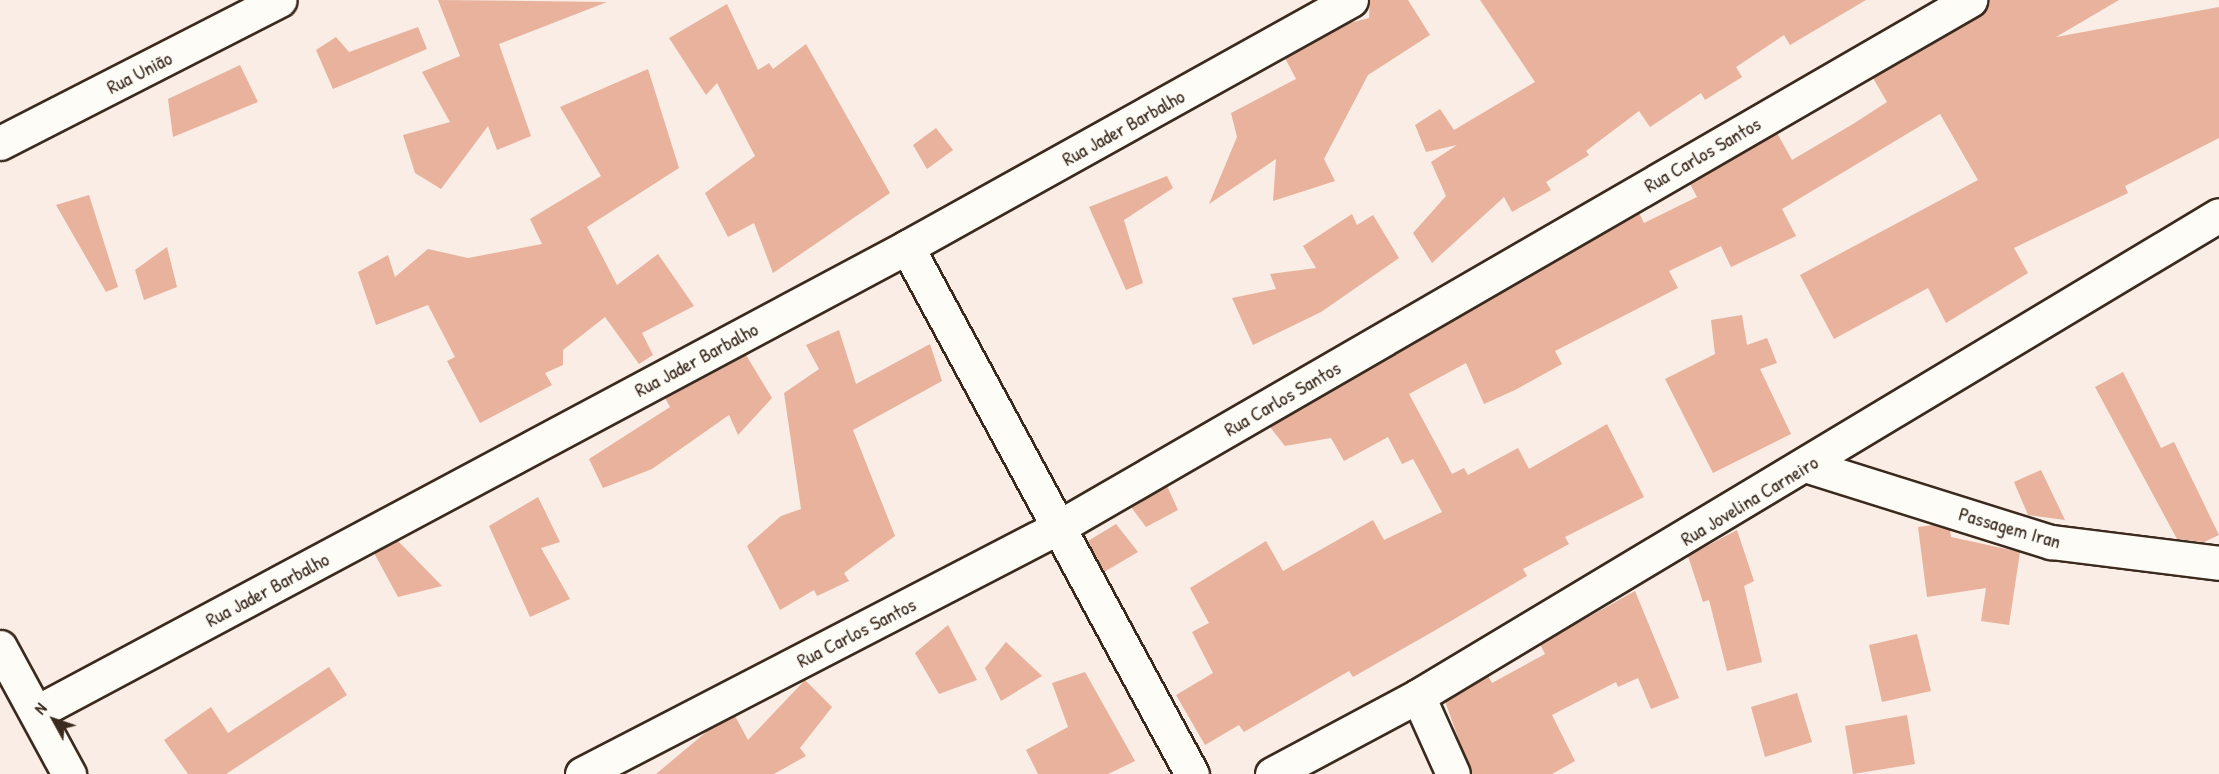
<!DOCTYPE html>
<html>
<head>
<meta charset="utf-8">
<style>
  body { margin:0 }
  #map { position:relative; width:2219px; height:774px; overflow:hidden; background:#f9ede5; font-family:"Patrick Hand",sans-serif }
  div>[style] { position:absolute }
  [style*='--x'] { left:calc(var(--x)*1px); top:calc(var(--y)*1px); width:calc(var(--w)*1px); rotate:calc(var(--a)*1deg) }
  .building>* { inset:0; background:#e8b29c }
  .roads { filter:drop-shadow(2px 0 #3b2a1e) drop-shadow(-2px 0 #3b2a1e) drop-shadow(0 2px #3b2a1e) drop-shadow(0 -2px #3b2a1e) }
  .minor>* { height:33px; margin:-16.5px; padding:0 16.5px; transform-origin:16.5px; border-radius:16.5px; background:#fdfcf7 }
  span { translate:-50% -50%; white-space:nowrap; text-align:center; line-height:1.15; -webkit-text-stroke:4.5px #fdfcf7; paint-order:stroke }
  .street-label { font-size:20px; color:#3b2a1e }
  .north { position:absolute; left:24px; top:690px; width:60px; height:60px; -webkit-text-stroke:4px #fdfcf7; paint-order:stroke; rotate:310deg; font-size:16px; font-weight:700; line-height:24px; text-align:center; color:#3b2a1e }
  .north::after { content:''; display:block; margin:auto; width:21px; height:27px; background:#3b2a1e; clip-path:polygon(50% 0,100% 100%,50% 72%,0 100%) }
</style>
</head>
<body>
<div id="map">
  <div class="building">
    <div style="clip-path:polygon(438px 0,607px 2px,499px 44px,531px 136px,497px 150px,488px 126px,441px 189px,415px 173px,403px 135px,450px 122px,422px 72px,460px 56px)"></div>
    <div style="clip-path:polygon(1370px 0,1408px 0,1430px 35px,1368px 75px,1324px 159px,1335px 181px,1273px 201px,1276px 159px,1209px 204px,1237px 137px,1231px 113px,1296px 79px,1285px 58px,1346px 24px,1369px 18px)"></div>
    <div style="clip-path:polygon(1480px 0,1866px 0,1790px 45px,1784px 35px,1736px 67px,1742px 77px,1705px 100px,1701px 93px,1650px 127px,1639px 111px,1586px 151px,1589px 155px,1546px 182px,1551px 190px,1512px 212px,1504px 197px,1432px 263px,1413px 233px,1446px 196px,1431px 162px,1457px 145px,1426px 152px,1415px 125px,1440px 109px,1454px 130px,1535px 82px)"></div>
    <div style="clip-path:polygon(1989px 0,2119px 0,2056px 37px,2219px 7px,2219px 138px,2125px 186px,2128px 193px,2014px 248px,2028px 273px,1946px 323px,1928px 288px,1834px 339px,1800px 275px,1978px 180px,1940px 114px,1782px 209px,1796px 236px,1731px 267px,1721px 246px,1669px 271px,1678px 288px,1555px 351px,1562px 364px,1515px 390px,1484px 404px,1466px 363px,1409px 394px,1452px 474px,1464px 468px,1468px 475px,1518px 448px,1529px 469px,1607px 424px,1644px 497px,1565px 537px,1569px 544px,1523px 569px,1527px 576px,1434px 631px,1353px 677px,1349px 671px,1244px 732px,1239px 725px,1205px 745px,1176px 695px,1213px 673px,1192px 632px,1209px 623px,1190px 588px,1266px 541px,1283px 571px,1373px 520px,1384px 540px,1442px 512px,1413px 459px,1402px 464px,1388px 437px,1344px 461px,1331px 438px,1285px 446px,1270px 427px,1639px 213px,1644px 223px,1697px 197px,1690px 184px,1777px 133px,1792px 160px,1853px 124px,1887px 102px,1873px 78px,1979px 16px)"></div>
    <div style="clip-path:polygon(727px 4px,758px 70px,769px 63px,773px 69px,806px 44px,890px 193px,773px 273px,754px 223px,728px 237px,705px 193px,755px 156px,717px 83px,706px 95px,669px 38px)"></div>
    <div style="clip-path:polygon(418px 27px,427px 49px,333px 89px,316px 50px,336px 37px,349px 52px)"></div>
    <div style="clip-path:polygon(240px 65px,258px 102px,173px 137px,168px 99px)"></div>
    <div style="clip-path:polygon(648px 69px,679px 168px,587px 227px,617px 285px,658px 254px,694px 306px,642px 333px,653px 355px,639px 364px,605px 317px,563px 350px,563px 365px,545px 373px,552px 385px,480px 423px,447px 361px,455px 357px,428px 305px,376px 325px,358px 272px,388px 255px,395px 277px,428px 249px,468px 258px,542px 244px,530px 219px,601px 176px,560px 107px)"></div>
    <div style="clip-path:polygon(936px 128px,953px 150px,927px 169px,913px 145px)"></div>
    <div style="clip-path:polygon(1167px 176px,1173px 188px,1124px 220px,1143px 283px,1126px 290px,1089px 207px)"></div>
    <div style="clip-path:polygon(89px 195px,118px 287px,106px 292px,56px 205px)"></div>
    <div style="clip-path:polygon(1352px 214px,1357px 225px,1373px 215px,1399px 258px,1321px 312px,1253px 345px,1232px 298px,1276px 289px,1270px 274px,1316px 268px,1303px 246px)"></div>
    <div style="clip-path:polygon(167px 247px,177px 287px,144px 300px,135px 270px)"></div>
    <div style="clip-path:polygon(1742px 315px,1747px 345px,1767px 338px,1777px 363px,1760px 369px,1791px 434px,1713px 473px,1665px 379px,1715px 354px,1711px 320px)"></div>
    <div style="clip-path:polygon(839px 330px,856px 384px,930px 344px,942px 381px,853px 430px,895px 536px,844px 573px,849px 581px,817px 596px,814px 590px,780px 610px,747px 546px,781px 516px,801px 509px,784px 393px,819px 369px,806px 345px)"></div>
    <div style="clip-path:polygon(746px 355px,772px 398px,738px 435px,729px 415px,652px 469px,603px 488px,589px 459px,670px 407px,665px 398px)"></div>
    <div style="clip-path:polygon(2123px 372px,2161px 448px,2174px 442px,2219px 535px,2204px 542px,2177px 539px,2095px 387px)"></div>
    <div style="clip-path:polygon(2041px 470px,2065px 520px,2028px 515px,2014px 482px)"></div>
    <div style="clip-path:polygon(1167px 486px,1178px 510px,1146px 527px,1131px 507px)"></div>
    <div style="clip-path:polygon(538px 497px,560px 542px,541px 548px,570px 599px,530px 617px,489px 526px)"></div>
    <div style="clip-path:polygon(1116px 524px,1138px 552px,1104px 572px,1088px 541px)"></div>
    <div style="clip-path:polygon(1933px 525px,1950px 530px,1951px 537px,2020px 552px,2009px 625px,1981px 621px,1986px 588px,1927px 597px,1918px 527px)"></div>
    <div style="clip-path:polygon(1737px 530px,1754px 581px,1744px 586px,1762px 662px,1727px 671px,1709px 600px,1703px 602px,1688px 556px)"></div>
    <div style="clip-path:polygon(398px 541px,442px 586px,398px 597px,374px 553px)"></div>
    <div style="clip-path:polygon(1635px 591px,1679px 698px,1651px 709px,1638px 678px,1618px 687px,1616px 682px,1552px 715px,1575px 761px,1552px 774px,1471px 774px,1445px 701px,1488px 676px,1492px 683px,1545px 654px,1540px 644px)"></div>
    <div style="clip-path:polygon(948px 625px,977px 680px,939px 694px,915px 653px)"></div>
    <div style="clip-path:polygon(1917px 634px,1931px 691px,1882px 702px,1869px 645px)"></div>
    <div style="clip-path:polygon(1006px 642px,1042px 676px,1001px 701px,985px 668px)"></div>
    <div style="clip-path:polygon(329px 667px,347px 695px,226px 774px,188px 774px,164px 740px,211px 707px,228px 733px)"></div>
    <div style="clip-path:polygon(1085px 672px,1135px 761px,1108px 774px,1038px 774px,1026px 750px,1068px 727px,1052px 683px)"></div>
    <div style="clip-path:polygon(805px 680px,832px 707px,800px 748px,806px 756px,774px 774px,656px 774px,711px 728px,735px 716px,748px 740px)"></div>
    <div style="clip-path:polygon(1797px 693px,1812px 742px,1765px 757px,1751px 707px)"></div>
    <div style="clip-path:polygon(1907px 715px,1915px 764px,1853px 774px,1845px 726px)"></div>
  </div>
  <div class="roads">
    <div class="minor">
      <div style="--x:0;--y:143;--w:314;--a:-27.1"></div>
      <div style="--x:907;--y:247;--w:599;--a:61.6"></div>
      <div style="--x:1808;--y:466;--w:255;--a:17.4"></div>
      <div style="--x:2051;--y:542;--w:169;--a:7.1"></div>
      <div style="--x:0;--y:647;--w:145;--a:61.5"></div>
      <div style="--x:1418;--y:696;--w:85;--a:65.8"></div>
      <div style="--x:37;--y:712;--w:986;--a:-28.12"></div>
      <div style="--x:907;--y:247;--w:508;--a:-29.09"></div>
      <div style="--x:582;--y:774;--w:535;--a:-27.38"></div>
      <div style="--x:1057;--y:528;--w:1055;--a:-30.04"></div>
      <div style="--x:1272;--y:774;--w:166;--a:-28.1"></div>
      <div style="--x:1418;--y:696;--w:934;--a:-30.98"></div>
    </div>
  </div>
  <div class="street-label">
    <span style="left:139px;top:72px;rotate:-27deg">Rua União</span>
    <span style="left:1123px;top:127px;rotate:-29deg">Rua Jader Barbalho</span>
    <span style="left:1702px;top:154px;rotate:-30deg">Rua Carlos Santos</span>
    <span style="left:696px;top:359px;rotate:-28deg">Rua Jader Barbalho</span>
    <span style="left:1282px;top:398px;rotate:-30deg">Rua Carlos Santos</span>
    <span style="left:1749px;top:500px;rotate:-31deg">Rua Jovelina Carneiro</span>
    <span style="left:2010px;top:527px;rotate:16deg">Passagem Iran</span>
    <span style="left:267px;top:589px;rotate:-28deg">Rua Jader Barbalho</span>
    <span style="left:856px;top:632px;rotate:-27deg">Rua Carlos Santos</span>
  </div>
  <div class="north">N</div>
</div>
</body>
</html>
